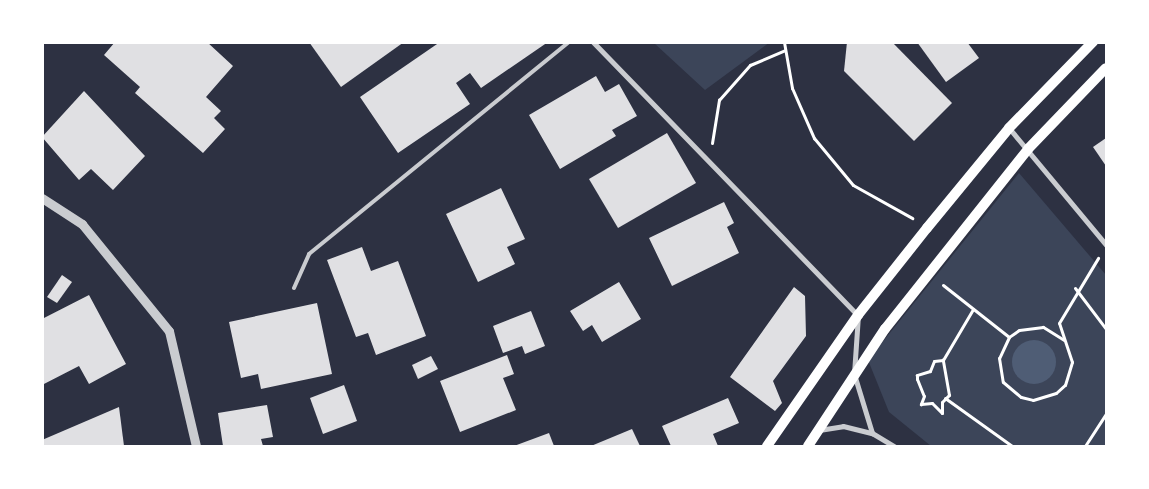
<!DOCTYPE html>
<html>
<head>
<meta charset="utf-8">
<style>
  body { margin:0 }
  #map { position:relative; width:1149px; height:489px; overflow:hidden; background:#2d3142; font-family:"Open Sans",sans-serif }
  div>[style] { position:absolute }
  [style*='--x'] { left:calc(var(--x)*1px); top:calc(var(--y)*1px); width:calc(var(--w)*1px); rotate:calc(var(--a)*1deg) }
  .green>* { inset:0; background:#3c4559 }
  .water>* { inset:0; background:#4f5d75 }
  .round { border-radius:50% }
  .building>* { inset:0; background:#e0e0e3 }
  .path>* { height:3px; margin:-1.5px; padding:0 1.5px; transform-origin:1.5px; border-radius:1.5px; background:#fff }
  .service>* { height:4px; margin:-2px; padding:0 2px; transform-origin:2px; border-radius:2px; background:#caccd0 }
  .minor>* { height:5px; margin:-2.5px; padding:0 2.5px; transform-origin:2.5px; border-radius:2.5px; background:#caccd0 }
  .tertiary>* { height:9px; margin:-4.5px; padding:0 4.5px; transform-origin:4.5px; border-radius:4.5px; background:#caccd0 }
  .secondary>* { height:10px; margin:-5px; padding:0 5px; transform-origin:5px; border-radius:5px; background:#fff }
  span { translate:-50% -50%; white-space:nowrap; text-align:center; line-height:1.15; -webkit-text-stroke:4px #fff; paint-order:stroke }
  .frame { position:absolute; inset:0; border:44px solid #fff; pointer-events:none }
</style>
</head>
<body>
<div id="map">
  <div class="green">
    <div style="clip-path:polygon(770px 42px,705px 90px,654px 43px,654px 42px)"></div>
    <div style="clip-path:polygon(1019px 173px,1106px 275px,1106px 446px,931px 446px,889px 412px,868px 360px)"></div>
  </div>
  <div class="water">
    <div class="round" style="left:1012px;top:340px;width:44px;height:44px"></div>
  </div>
  <div class="building">
    <div style="clip-path:polygon(115px 42px,207px 42px,233px 66px,206px 97px,221px 111px,214px 118px,225px 129px,203px 153px,135px 93px,140px 87px,104px 55px)"></div>
    <div style="clip-path:polygon(309px 42px,404px 42px,341px 87px)"></div>
    <div style="clip-path:polygon(440px 42px,548px 42px,481px 88px,470px 73px,456px 83px,470px 104px,398px 153px,360px 97px)"></div>
    <div style="clip-path:polygon(847px 42px,892px 42px,952px 103px,914px 141px,844px 71px)"></div>
    <div style="clip-path:polygon(917px 42px,967px 42px,979px 58px,946px 82px)"></div>
    <div style="clip-path:polygon(596px 76px,605px 92px,619px 84px,637px 116px,612px 130px,616px 136px,560px 169px,529px 115px)"></div>
    <div style="clip-path:polygon(84px 91px,145px 156px,113px 190px,91px 169px,79px 180px,42px 137px)"></div>
    <div style="clip-path:polygon(667px 133px,696px 183px,618px 228px,589px 179px)"></div>
    <div style="clip-path:polygon(1106px 138px,1106px 166px,1093px 147px)"></div>
    <div style="clip-path:polygon(501px 188px,525px 239px,507px 247px,515px 264px,478px 282px,446px 214px)"></div>
    <div style="clip-path:polygon(724px 202px,734px 223px,727px 227px,739px 253px,672px 286px,649px 238px)"></div>
    <div style="clip-path:polygon(362px 247px,371px 271px,398px 261px,426px 336px,376px 355px,368px 333px,356px 337px,327px 260px)"></div>
    <div style="clip-path:polygon(62px 275px,72px 282px,57px 303px,47px 297px)"></div>
    <div style="clip-path:polygon(619px 282px,641px 319px,602px 342px,592px 325px,583px 331px,570px 311px)"></div>
    <div style="clip-path:polygon(794px 287px,805px 296px,806px 336px,773px 381px,782px 403px,775px 411px,730px 377px)"></div>
    <div style="clip-path:polygon(89px 295px,126px 364px,89px 384px,79px 366px,42px 385px,42px 319px)"></div>
    <div style="clip-path:polygon(317px 303px,332px 374px,261px 389px,258px 374px,241px 378px,229px 322px)"></div>
    <div style="clip-path:polygon(531px 311px,545px 346px,525px 354px,522px 346px,503px 353px,493px 326px)"></div>
    <div style="clip-path:polygon(507px 355px,514px 374px,503px 378px,516px 410px,460px 432px,440px 381px)"></div>
    <div style="clip-path:polygon(431px 356px,438px 369px,418px 379px,412px 365px)"></div>
    <div style="clip-path:polygon(344px 385px,357px 421px,323px 434px,310px 398px)"></div>
    <div style="clip-path:polygon(728px 398px,739px 423px,713px 434px,718px 446px,671px 446px,662px 426px)"></div>
    <div style="clip-path:polygon(267px 405px,273px 437px,261px 439px,263px 446px,223px 446px,218px 413px)"></div>
    <div style="clip-path:polygon(119px 407px,124px 446px,42px 446px,42px 440px)"></div>
    <div style="clip-path:polygon(632px 429px,640px 446px,591px 446px)"></div>
    <div style="clip-path:polygon(549px 433px,554px 446px,514px 446px)"></div>
  </div>
  <div class="path">
    <div style="--x:784;--y:42;--w:47;--a:80.1"></div>
    <div style="--x:792;--y:88;--w:55;--a:66.3"></div>
    <div style="--x:814;--y:138;--w:61;--a:50.3"></div>
    <div style="--x:853;--y:185;--w:68;--a:29.2"></div>
    <div style="--x:712;--y:143;--w:44;--a:-80.8"></div>
    <div style="--x:719;--y:100;--w:47;--a:-48.5"></div>
    <div style="--x:750;--y:65;--w:38;--a:-23"></div>
    <div style="--x:943;--y:285;--w:84;--a:38.2"></div>
    <div style="--x:1075;--y:288;--w:51;--a:52.9"></div>
    <div style="--x:1064;--y:340;--w:25;--a:-148"></div>
    <div style="--x:1043;--y:327;--w:24;--a:173"></div>
    <div style="--x:1019;--y:330;--w:12;--a:145"></div>
    <div style="--x:1009;--y:337;--w:23;--a:115"></div>
    <div style="--x:999;--y:358;--w:24;--a:81"></div>
    <div style="--x:1003;--y:382;--w:23;--a:40"></div>
    <div style="--x:1021;--y:397;--w:12;--a:14"></div>
    <div style="--x:1033;--y:400;--w:24;--a:-17"></div>
    <div style="--x:1056;--y:393;--w:12;--a:-42"></div>
    <div style="--x:1065;--y:385;--w:24;--a:-73"></div>
    <div style="--x:1072;--y:362;--w:41;--a:-108.4"></div>
    <div style="--x:1059;--y:323;--w:76;--a:-59"></div>
    <div style="--x:943;--y:360;--w:9;--a:174"></div>
    <div style="--x:934;--y:361;--w:11;--a:112"></div>
    <div style="--x:930;--y:371;--w:14;--a:163"></div>
    <div style="--x:917;--y:375;--w:4;--a:90"></div>
    <div style="--x:917;--y:379;--w:18;--a:68"></div>
    <div style="--x:924;--y:396;--w:9;--a:111"></div>
    <div style="--x:921;--y:404;--w:11;--a:-5"></div>
    <div style="--x:932;--y:403;--w:14;--a:45"></div>
    <div style="--x:942;--y:413;--w:11;--a:-90"></div>
    <div style="--x:942;--y:402;--w:10;--a:-45"></div>
    <div style="--x:949;--y:395;--w:36;--a:-100"></div>
    <div style="--x:943;--y:360;--w:59;--a:-59.5"></div>
    <div style="--x:945;--y:398;--w:82;--a:35.6"></div>
    <div style="--x:1085;--y:446;--w:38;--a:-57"></div>
  </div>
  <div class="service">
    <div style="--x:294;--y:288;--w:37;--a:-66"></div>
    <div style="--x:309;--y:254;--w:335;--a:-39.2"></div>
  </div>
  <div class="minor">
    <div style="--x:593;--y:42;--w:380;--a:45.9"></div>
    <div style="--x:858;--y:315;--w:59;--a:93.9"></div>
    <div style="--x:854;--y:374;--w:62;--a:73"></div>
    <div style="--x:872;--y:433;--w:26;--a:31"></div>
    <div style="--x:1009;--y:128;--w:152;--a:50.3"></div>
    <div style="--x:819;--y:430;--w:24;--a:-9"></div>
    <div style="--x:843;--y:426;--w:30;--a:14"></div>
  </div>
  <div class="tertiary">
    <div style="--x:42;--y:198;--w:48;--a:33"></div>
    <div style="--x:82;--y:224;--w:138;--a:50.9"></div>
    <div style="--x:169;--y:331;--w:118;--a:76.8"></div>
  </div>
  <div class="secondary">
    <div style="--x:767;--y:446;--w:160;--a:-55.2"></div>
    <div style="--x:858;--y:315;--w:111;--a:-51.6"></div>
    <div style="--x:927;--y:228;--w:129;--a:-50.6"></div>
    <div style="--x:1009;--y:128;--w:120;--a:-45.7"></div>
    <div style="--x:808;--y:446;--w:140;--a:-56.7"></div>
    <div style="--x:885;--y:329;--w:230;--a:-51.5"></div>
    <div style="--x:1028;--y:149;--w:112;--a:-46.1"></div>
  </div>
  <div class="frame"></div>
</div>
</body>
</html>
